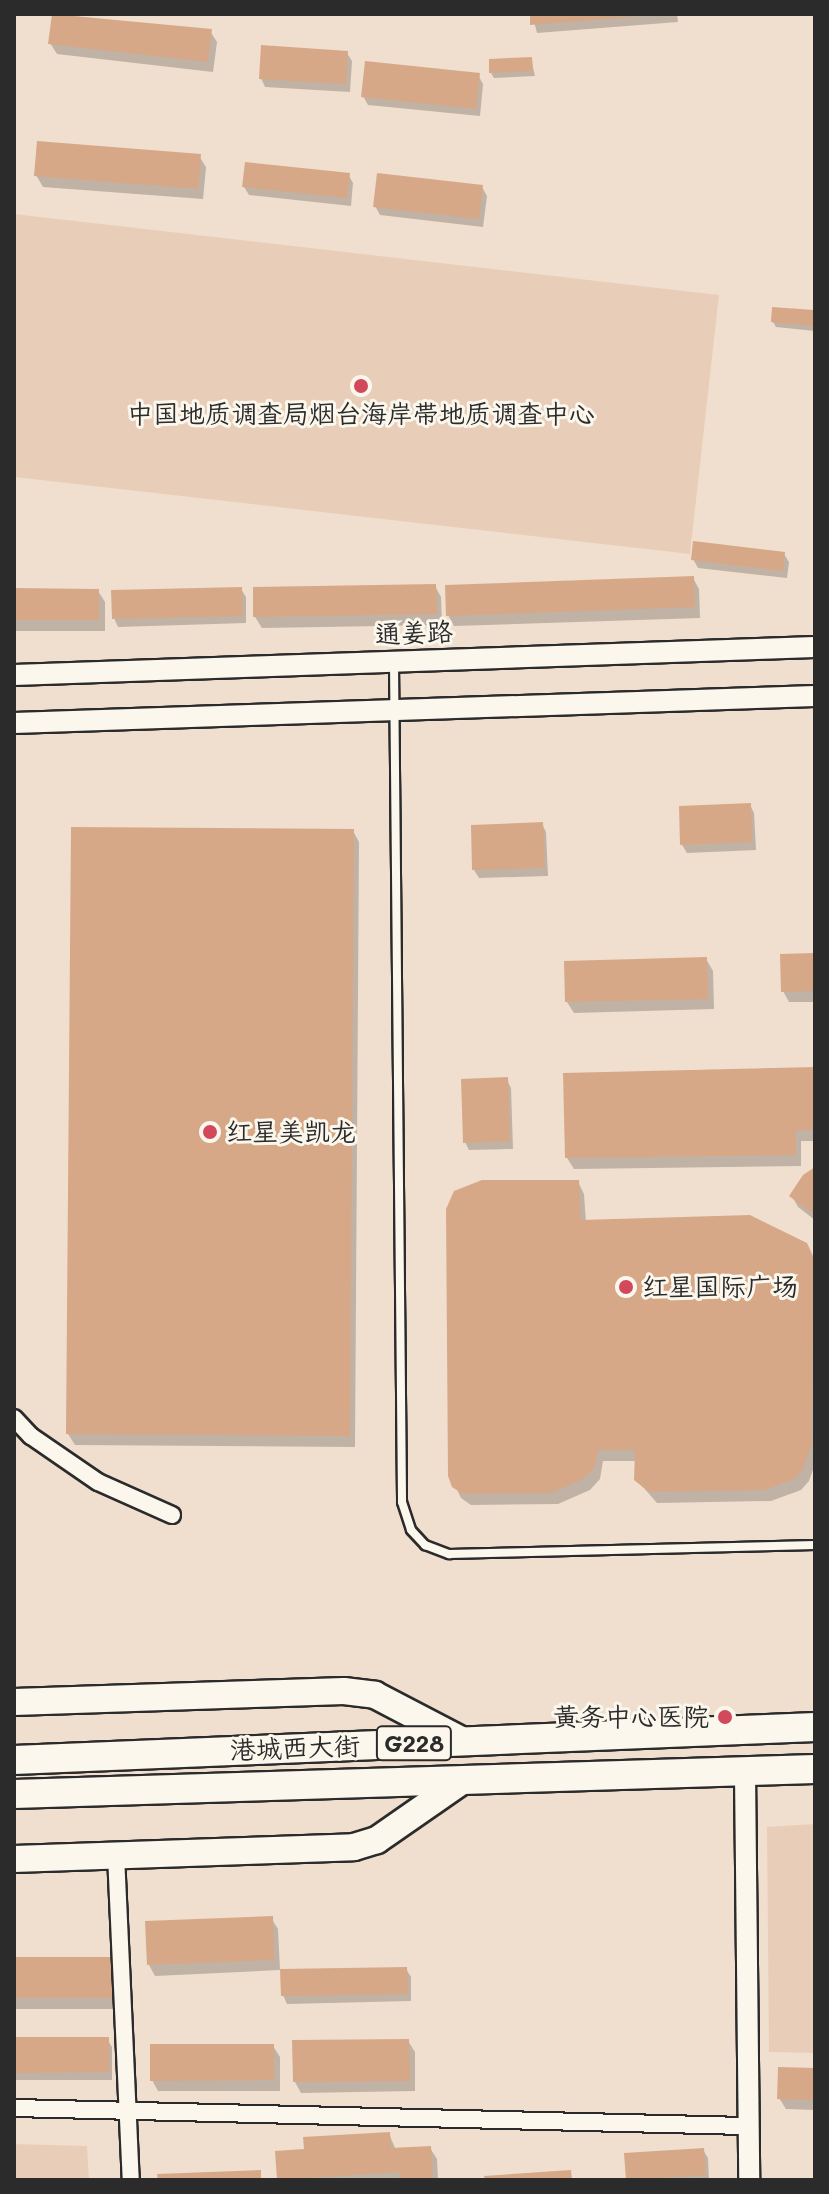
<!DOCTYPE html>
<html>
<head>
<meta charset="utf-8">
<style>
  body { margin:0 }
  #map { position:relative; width:829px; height:2194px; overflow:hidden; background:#f0dfce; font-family:Mali,"LXGW WenKai TC",sans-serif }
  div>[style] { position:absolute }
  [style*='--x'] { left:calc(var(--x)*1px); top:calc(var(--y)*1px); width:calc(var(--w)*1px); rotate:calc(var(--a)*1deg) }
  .built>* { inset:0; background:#e8ceb9 }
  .shadow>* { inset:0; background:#0003 }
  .building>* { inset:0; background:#d7a888 }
  .roads { filter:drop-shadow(2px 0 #2b2b2b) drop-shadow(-2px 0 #2b2b2b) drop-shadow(0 2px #2b2b2b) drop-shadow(0 -2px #2b2b2b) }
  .service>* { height:8px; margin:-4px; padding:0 4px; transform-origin:4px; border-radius:4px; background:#fbf7ec }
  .minor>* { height:16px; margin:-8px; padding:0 8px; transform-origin:8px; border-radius:8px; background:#fbf7ec }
  .tertiary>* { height:20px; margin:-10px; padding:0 10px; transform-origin:10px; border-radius:10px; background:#fbf7ec }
  .primary>* { height:26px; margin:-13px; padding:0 13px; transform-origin:13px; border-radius:13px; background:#fbf7ec }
  .trunk>* { height:28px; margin:-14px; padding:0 14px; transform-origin:14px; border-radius:14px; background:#fbf7ec }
  .dots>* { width:22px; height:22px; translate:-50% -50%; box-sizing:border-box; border:4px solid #fbf7ec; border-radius:50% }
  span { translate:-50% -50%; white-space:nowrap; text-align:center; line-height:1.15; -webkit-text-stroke:6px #fbf7ec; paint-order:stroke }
  .shield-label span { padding:2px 6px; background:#fbf7ec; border:2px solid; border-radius:6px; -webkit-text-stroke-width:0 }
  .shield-label { font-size:24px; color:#2b2b2b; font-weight:700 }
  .poi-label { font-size:26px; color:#2b2b2b }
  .left { translate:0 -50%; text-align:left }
  .right { translate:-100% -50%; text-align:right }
  .street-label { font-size:26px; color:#2b2b2b }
  .frame { position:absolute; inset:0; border:16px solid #2b2b2b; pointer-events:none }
</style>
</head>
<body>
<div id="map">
  <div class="built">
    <div style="clip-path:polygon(14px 214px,719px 295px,690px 554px,14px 477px)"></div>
    <div style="clip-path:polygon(815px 1824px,815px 2053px,769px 2052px,767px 1827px)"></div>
    <div style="clip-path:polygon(14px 2144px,87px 2146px,89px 2180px,14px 2180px)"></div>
  </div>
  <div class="shadow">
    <div style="clip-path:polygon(54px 14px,210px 31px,217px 42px,213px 72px,57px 54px,50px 43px)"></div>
    <div style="clip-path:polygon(532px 14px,677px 14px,678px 22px,537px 33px)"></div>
    <div style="clip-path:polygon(347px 53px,352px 61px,350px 92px,265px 87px,261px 78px)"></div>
    <div style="clip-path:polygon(531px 59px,535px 76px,494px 78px,491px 73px)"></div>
    <div style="clip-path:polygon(478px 75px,483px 84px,480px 116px,368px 105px,363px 96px)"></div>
    <div style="clip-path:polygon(199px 156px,206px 167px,203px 199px,43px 187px,36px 175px)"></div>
    <div style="clip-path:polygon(348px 174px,353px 183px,351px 206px,249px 195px,244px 187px)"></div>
    <div style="clip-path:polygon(482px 187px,487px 196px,483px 227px,380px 215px,375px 206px)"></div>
    <div style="clip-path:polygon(813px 312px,815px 331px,776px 327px,773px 322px)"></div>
    <div style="clip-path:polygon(784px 554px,789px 562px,787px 578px,698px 568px,693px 559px)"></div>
    <div style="clip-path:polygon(693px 578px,699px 589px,700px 618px,454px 626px,448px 615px)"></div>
    <div style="clip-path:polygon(435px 586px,441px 597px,442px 625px,262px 628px,255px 617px)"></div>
    <div style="clip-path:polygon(241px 589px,246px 597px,246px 623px,118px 627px,114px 618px)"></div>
    <div style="clip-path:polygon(14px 590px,98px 591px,105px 602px,105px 631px,14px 631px)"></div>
    <div style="clip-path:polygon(750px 805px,754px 813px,756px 850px,687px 853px,682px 845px)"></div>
    <div style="clip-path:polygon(542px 824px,546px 832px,548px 876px,479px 878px,474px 870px)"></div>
    <div style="clip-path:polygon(353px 831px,359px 842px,355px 1447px,75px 1445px,68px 1434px)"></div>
    <div style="clip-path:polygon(815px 955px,815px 1002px,789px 1002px,783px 991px)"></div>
    <div style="clip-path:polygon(706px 959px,713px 971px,714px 1009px,574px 1013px,567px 1002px)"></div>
    <div style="clip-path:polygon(815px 1069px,815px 1141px,801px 1141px,801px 1166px,574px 1169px,567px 1158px)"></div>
    <div style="clip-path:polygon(507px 1080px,511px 1088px,513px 1149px,469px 1150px,465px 1142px)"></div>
    <div style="clip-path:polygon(815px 1169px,815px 1220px,798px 1207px,792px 1196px)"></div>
    <div style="clip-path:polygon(578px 1182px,584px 1194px,586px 1222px,813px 1257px,815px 1464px,809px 1481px,801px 1490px,771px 1501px,657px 1503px,636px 1479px,637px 1461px,603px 1461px,600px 1479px,590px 1490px,558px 1504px,471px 1505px,461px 1498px,450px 1475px,451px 1198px,463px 1188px)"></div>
    <div style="clip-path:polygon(271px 1918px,278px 1929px,280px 1970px,155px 1976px,149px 1965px)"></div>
    <div style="clip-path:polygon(14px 1959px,111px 1959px,118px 1970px,118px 2009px,14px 2009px)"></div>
    <div style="clip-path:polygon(406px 1969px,411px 1977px,411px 2001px,287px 2004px,283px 1995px)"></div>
    <div style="clip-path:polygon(14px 2039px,107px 2039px,112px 2047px,112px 2080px,14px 2080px)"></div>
    <div style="clip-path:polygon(408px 2041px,415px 2052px,415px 2091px,301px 2093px,295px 2082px)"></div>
    <div style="clip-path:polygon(273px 2046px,280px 2057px,280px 2091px,158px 2091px,152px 2080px)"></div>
    <div style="clip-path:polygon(815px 2070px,815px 2110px,786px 2109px,779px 2098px)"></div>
    <div style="clip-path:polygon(389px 2134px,396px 2150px,430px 2148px,437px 2159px,438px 2180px,279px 2180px,277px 2153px,306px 2151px)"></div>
    <div style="clip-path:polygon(703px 2150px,708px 2158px,709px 2180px,628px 2180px,626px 2155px)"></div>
  </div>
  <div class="building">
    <div style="clip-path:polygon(52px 14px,212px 29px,208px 62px,48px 44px)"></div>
    <div style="clip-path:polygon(530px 14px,642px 14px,642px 16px,530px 25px)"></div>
    <div style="clip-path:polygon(261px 45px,348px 51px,346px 84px,259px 79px)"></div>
    <div style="clip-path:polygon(532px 57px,533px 71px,489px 73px,489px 59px)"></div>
    <div style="clip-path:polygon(365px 61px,480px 73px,476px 109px,361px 97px)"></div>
    <div style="clip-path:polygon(37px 141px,201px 154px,198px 189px,34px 176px)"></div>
    <div style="clip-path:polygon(245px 162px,350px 173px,347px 198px,242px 187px)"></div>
    <div style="clip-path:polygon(377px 173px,483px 185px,479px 219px,373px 207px)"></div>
    <div style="clip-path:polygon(772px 307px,814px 310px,813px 326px,771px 322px)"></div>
    <div style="clip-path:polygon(693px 541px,785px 552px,783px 571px,691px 560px)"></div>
    <div style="clip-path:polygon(694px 576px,695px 607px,446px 616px,445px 585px)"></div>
    <div style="clip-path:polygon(436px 584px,437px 614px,253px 617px,253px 587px)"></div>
    <div style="clip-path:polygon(242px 587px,243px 616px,112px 619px,111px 590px)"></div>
    <div style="clip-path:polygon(14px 588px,99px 589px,99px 620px,14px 620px)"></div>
    <div style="clip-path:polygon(751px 803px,752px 842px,680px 845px,679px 806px)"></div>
    <div style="clip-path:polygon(543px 822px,545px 868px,472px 870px,471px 825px)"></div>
    <div style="clip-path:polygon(71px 827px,354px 829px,350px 1436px,66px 1434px)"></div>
    <div style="clip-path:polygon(815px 953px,815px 991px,781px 992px,780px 954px)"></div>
    <div style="clip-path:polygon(707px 957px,708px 999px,565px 1002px,564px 961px)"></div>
    <div style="clip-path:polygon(815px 1067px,815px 1130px,796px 1130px,796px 1155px,565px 1158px,563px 1073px)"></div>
    <div style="clip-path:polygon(508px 1077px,510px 1141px,463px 1143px,461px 1079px)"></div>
    <div style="clip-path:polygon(815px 1167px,815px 1215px,789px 1196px,803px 1175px)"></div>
    <div style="clip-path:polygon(482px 1180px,579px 1180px,581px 1220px,750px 1215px,807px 1243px,813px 1256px,812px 1445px,803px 1469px,794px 1479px,764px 1490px,649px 1492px,634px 1480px,635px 1450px,598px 1450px,595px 1467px,583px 1479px,551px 1493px,463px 1494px,452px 1487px,448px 1476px,446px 1209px,454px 1191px)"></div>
    <div style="clip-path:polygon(273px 1916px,274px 1960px,147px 1965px,145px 1921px)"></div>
    <div style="clip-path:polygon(14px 1957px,112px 1957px,112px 1998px,14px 1998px)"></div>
    <div style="clip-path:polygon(407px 1967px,408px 1994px,281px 1996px,280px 1969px)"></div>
    <div style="clip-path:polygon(14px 2037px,109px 2037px,109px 2072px,14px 2073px)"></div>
    <div style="clip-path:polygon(409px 2039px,410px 2081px,293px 2082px,292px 2040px)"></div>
    <div style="clip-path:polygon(150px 2044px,274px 2044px,274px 2080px,150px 2081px)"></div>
    <div style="clip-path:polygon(778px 2067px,815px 2068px,815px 2100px,777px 2099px)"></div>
    <div style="clip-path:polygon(390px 2132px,391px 2148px,431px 2146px,433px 2180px,400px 2180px,399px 2172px,277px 2180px,275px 2151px,304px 2149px,303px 2137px)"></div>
    <div style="clip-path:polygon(704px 2148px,706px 2175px,626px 2180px,624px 2153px)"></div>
    <div style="clip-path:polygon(261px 2170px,261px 2180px,158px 2180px,157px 2174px)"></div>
    <div style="clip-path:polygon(571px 2170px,572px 2180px,485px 2180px,484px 2176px)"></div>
  </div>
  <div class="roads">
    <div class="service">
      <div style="--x:394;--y:664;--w:838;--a:89.45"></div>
      <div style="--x:402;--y:1502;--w:29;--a:72"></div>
      <div style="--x:411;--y:1530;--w:21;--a:47"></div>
      <div style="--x:425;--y:1545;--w:26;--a:21"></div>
      <div style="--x:449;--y:1554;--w:366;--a:-1.4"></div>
    </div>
    <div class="minor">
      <div style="--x:14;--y:1418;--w:25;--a:47"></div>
      <div style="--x:31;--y:1436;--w:81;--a:34.5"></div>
      <div style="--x:98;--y:1482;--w:81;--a:24"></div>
      <div style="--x:116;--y:1855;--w:325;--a:87.4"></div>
      <div style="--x:14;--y:2108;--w:732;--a:1.41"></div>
    </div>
    <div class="tertiary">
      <div style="--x:14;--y:675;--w:801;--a:-2"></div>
      <div style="--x:14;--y:723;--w:801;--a:-1.93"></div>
      <div style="--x:745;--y:1772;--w:408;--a:89.4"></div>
    </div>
    <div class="primary">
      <div style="--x:14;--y:1702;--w:330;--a:-1.9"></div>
      <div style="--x:344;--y:1691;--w:31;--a:7"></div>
      <div style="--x:375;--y:1695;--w:99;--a:27.6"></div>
      <div style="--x:14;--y:1859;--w:340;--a:-2"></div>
      <div style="--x:354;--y:1847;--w:24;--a:-17"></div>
      <div style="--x:377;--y:1840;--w:103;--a:-34.8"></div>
    </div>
    <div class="trunk">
      <div style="--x:14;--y:1760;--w:802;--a:-2.36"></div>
      <div style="--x:14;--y:1794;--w:801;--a:-1.79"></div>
    </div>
  </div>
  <div class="dots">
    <div style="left:361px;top:386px;background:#d1495b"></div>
    <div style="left:210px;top:1132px;background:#d1495b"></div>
    <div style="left:626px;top:1287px;background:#d1495b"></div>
    <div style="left:725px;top:1717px;background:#d1495b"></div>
  </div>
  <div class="shield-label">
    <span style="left:414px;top:1743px">G228</span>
  </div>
  <div class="poi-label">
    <span style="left:361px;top:414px">中国地质调查局烟台海岸带地质调查中心</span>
    <span class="left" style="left:226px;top:1132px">红星美凯龙</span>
    <span class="left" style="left:642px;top:1287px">红星国际广场</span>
    <span class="right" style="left:709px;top:1717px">黄务中心医院</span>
  </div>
  <div class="street-label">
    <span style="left:414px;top:633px;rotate:-2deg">通姜路</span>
    <span style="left:295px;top:1748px;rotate:-2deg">港城西大街</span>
  </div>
  <div class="frame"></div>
</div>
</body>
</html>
